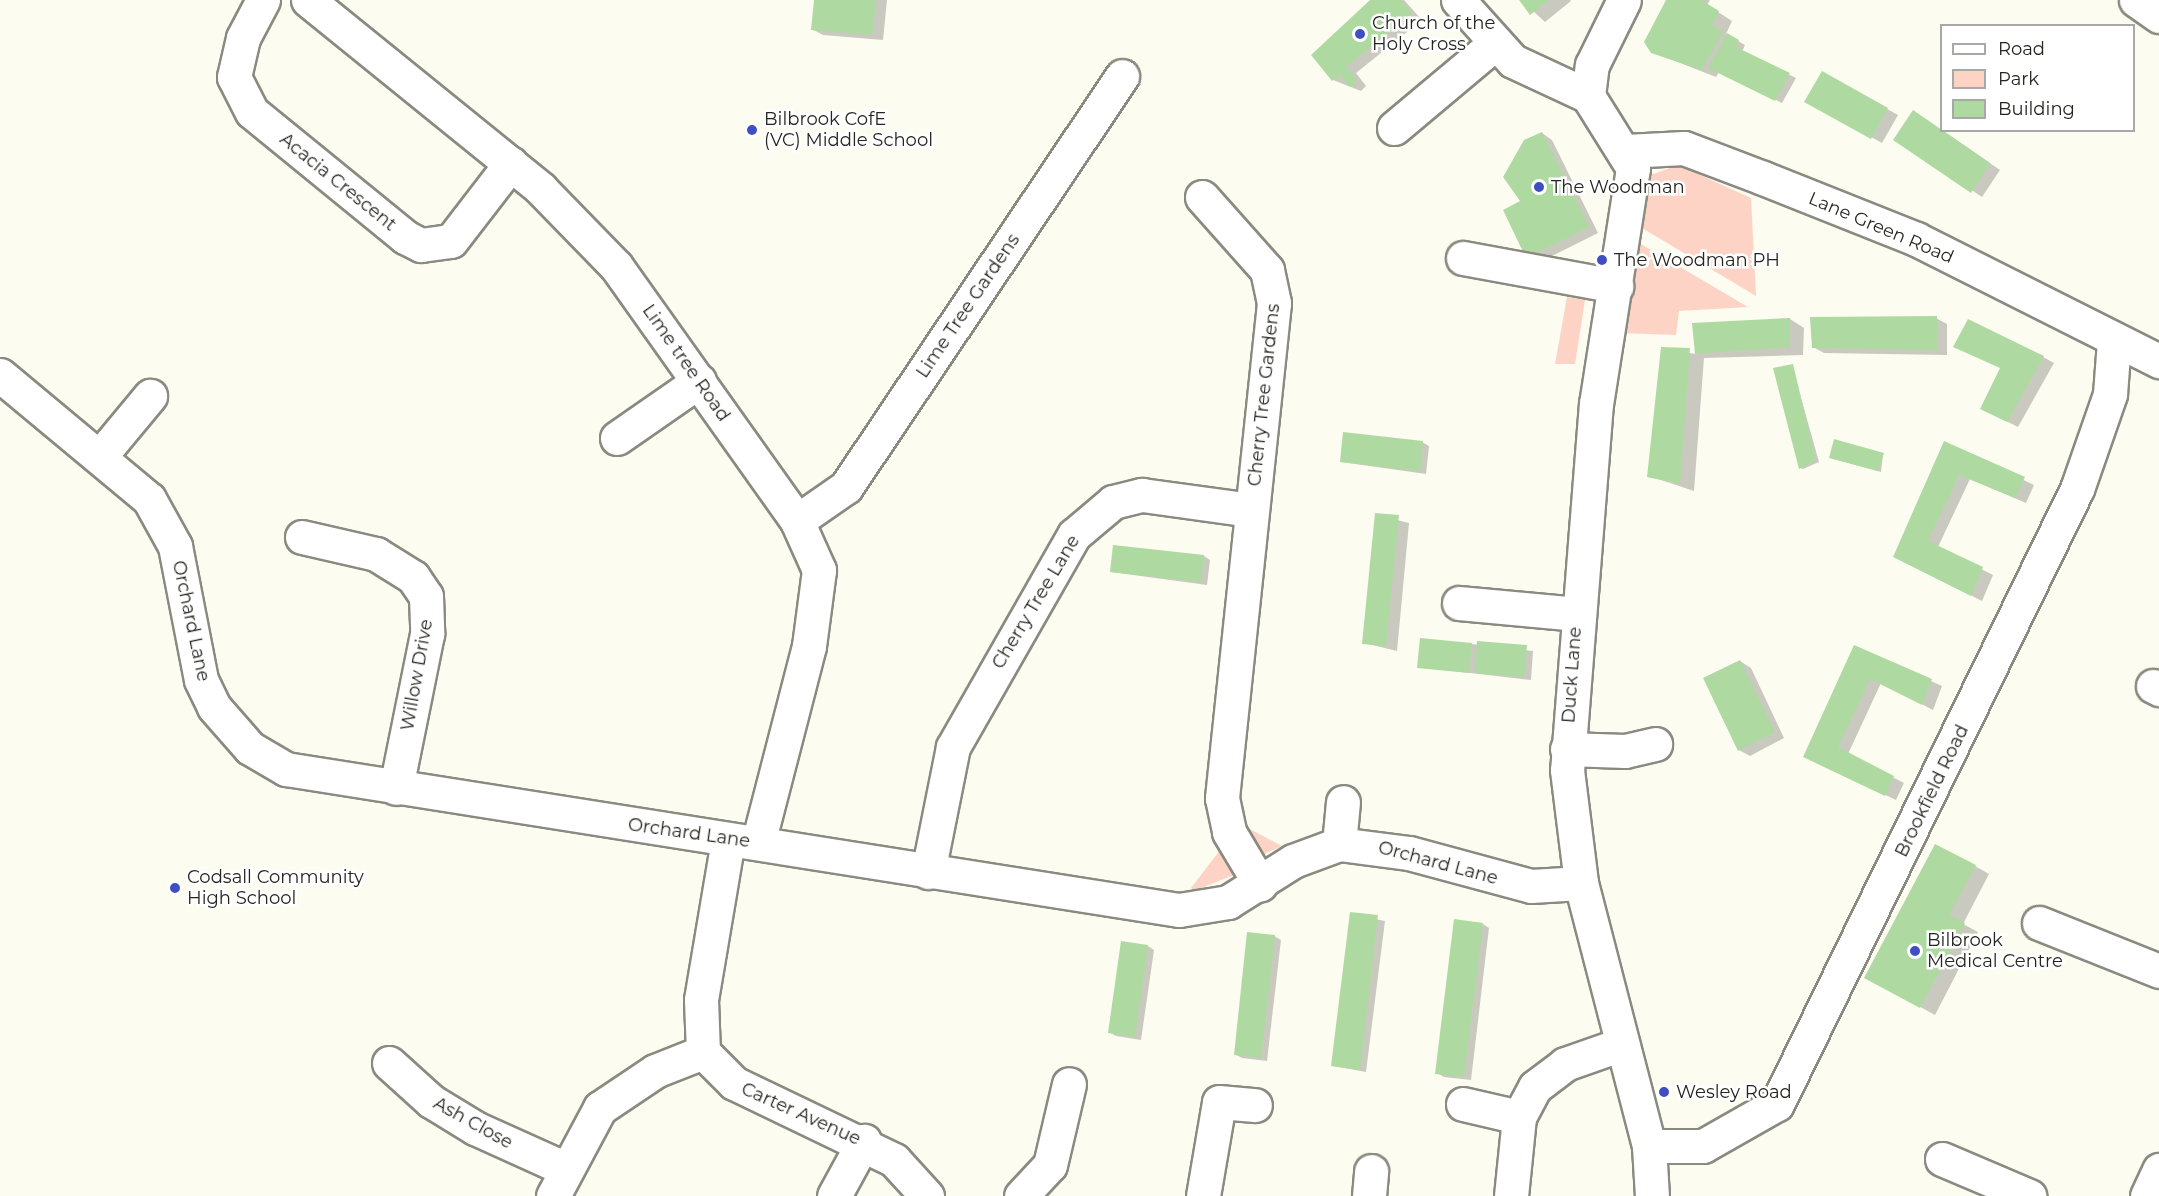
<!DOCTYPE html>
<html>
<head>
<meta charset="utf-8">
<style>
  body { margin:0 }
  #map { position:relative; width:2159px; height:1196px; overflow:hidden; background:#fcfcf1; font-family:Montserrat,sans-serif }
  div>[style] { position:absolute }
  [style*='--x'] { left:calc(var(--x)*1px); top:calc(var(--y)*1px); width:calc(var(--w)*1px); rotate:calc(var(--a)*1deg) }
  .green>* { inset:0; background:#fdd3c5 }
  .shadow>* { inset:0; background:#0003 }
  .building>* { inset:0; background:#aedaa1 }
  .roads { filter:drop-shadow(2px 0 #8b8a80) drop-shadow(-2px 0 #8b8a80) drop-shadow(0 2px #8b8a80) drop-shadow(0 -2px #8b8a80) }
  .minor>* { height:33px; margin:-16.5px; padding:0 16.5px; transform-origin:16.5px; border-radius:16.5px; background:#fff }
  .dots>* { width:16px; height:16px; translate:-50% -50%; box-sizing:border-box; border:3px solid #fff; border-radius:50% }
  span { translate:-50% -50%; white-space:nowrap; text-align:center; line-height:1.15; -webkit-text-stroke:5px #fff; paint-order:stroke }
  .poi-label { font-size:18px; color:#252521 }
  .left { translate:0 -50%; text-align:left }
  .street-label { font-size:18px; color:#252521 }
  .legend { position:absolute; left:1940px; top:24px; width:195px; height:108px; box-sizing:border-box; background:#fff; border:2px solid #a8a8a6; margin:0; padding:8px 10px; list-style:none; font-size:18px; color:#252521 }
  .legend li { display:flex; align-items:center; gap:12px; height:30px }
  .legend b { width:30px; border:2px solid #a8a8a6 }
</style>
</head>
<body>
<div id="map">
  <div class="green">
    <div style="clip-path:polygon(1678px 165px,1751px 198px,1756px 296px,1637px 225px,1645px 177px)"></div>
    <div style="clip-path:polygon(1629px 237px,1748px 307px,1679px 311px,1676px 335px,1619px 333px)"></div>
    <div style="clip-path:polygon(1567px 297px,1585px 300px,1575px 364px,1555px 364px)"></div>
    <div style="clip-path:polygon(1240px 824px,1282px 846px,1262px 855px,1253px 852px)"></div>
    <div style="clip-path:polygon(1224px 845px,1236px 874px,1194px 891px,1191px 888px)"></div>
  </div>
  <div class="shadow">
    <div style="clip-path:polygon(816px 0,887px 0,883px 40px,823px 35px,812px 29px)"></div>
    <div style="clip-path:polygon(1372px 0,1404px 0,1422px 20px,1356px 73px,1366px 86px,1361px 91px,1333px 80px)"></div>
    <div style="clip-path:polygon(1521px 0,1570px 0,1571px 1px,1545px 22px)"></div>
    <div style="clip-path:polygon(1667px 0,1710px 0,1707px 5px,1732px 21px,1726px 34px,1745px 45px,1742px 52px,1796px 78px,1782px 103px,1719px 72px,1716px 77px,1652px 52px)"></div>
    <div style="clip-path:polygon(1822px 73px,1898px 115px,1882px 143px,1806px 101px)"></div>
    <div style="clip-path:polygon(1942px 130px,2000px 170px,1982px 197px,1895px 139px)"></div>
    <div style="clip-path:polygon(1542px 133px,1552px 140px,1598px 233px,1538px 263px,1528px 257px)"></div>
    <div style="clip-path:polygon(1936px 318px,1947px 324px,1947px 355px,1824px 353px,1813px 347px)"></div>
    <div style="clip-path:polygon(1790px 319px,1804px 328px,1803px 355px,1704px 358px,1694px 491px,1649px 476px,1662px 349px,1696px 354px)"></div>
    <div style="clip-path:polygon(2043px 357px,2054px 363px,2018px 427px,1992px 414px)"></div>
    <div style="clip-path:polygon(1792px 366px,1819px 462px,1803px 469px,1800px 468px)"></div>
    <div style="clip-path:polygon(1422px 442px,1429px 446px,1426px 474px,1341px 462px)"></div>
    <div style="clip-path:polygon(1945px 443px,2034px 485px,2026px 503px,1970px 479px,1938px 547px,1993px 575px,1982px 601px,1905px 562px)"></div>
    <div style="clip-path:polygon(1883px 454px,1881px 472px,1834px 459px)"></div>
    <div style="clip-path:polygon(1377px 515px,1409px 523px,1397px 651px,1364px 643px)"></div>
    <div style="clip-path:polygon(1204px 556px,1210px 560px,1207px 585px,1111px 572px)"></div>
    <div style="clip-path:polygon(1472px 644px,1533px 651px,1531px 680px,1419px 667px)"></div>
    <div style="clip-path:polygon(1855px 647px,1942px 686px,1933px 710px,1881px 683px,1848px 754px,1904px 783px,1896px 800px,1816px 762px)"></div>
    <div style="clip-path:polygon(1740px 661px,1751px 668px,1784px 738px,1750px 756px,1739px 750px,1705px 679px)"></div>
    <div style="clip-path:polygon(1975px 866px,1989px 874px,1963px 924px,1978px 932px,1935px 1015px,1880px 985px)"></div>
    <div style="clip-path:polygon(1351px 914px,1385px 921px,1366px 1072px,1333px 1066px)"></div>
    <div style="clip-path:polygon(1483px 924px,1489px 928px,1471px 1080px,1444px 1077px,1437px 1073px)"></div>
    <div style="clip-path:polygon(1274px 936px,1281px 940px,1267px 1061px,1242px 1058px,1235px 1054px)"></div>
    <div style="clip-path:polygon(1148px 946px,1154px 950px,1141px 1040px,1116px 1036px,1109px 1032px)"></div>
  </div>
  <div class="building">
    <div style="clip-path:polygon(814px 0,876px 0,872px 35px,811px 30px)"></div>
    <div style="clip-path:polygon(1370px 0,1401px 0,1412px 13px,1346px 67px,1357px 80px,1350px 87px,1340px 75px,1332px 81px,1311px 55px)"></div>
    <div style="clip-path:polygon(1519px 0,1549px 0,1530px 15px)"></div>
    <div style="clip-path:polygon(1666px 0,1701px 0,1719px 11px,1712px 25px,1723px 31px,1702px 70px,1651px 53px,1644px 42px)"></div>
    <div style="clip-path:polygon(1727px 33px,1739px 40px,1736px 47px,1790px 73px,1775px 101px,1708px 68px)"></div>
    <div style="clip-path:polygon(1822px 71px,1888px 108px,1871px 139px,1804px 102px)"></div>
    <div style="clip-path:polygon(1913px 110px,1990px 163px,1971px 193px,1893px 140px)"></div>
    <div style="clip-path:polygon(1542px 132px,1589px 227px,1526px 258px,1503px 210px,1520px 201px,1503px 177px,1524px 140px)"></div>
    <div style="clip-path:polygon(1937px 316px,1937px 350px,1812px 348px,1810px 317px)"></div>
    <div style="clip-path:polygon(1790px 318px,1790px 347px,1695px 354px,1692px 323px)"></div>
    <div style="clip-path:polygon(1968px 319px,2044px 356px,2007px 422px,1980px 409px,2000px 368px,1953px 347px)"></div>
    <div style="clip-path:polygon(1661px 347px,1690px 348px,1680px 484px,1647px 477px)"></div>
    <div style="clip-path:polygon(1793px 364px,1816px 461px,1799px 469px,1773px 368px)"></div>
    <div style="clip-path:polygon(1343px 432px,1423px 441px,1420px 471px,1340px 462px)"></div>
    <div style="clip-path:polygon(1834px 439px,1884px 453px,1878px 471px,1829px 458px)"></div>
    <div style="clip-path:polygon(1944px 441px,2025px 477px,2015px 498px,1959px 475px,1928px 541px,1983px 567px,1971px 596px,1893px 557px)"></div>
    <div style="clip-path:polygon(1375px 513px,1399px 515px,1386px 646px,1362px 644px)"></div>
    <div style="clip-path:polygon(1113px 545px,1204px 555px,1201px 582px,1110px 572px)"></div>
    <div style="clip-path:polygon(1420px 638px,1472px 643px,1469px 673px,1417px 668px)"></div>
    <div style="clip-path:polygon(1477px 641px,1527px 645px,1524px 677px,1475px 673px)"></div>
    <div style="clip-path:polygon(1854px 645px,1932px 679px,1922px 705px,1870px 679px,1838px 747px,1894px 776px,1885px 796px,1803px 757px)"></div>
    <div style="clip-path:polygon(1740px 660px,1775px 732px,1738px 751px,1703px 678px)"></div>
    <div style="clip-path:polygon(1935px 844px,1976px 865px,1949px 915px,1965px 923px,1920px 1008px,1864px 978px)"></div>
    <div style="clip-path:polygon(1350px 912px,1378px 915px,1360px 1070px,1331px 1066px)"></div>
    <div style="clip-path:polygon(1454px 919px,1483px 923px,1464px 1077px,1435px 1074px)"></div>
    <div style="clip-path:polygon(1247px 932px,1275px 935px,1261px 1058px,1234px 1055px)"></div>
    <div style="clip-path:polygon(1121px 941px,1148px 945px,1135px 1037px,1108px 1033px)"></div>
  </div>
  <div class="roads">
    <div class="minor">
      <div style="--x:263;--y:0;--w:43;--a:117.8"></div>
      <div style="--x:243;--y:38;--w:40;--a:103"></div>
      <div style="--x:234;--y:77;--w:39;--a:63"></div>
      <div style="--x:252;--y:112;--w:198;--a:39.2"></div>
      <div style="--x:405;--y:237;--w:18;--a:27"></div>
      <div style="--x:421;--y:245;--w:30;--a:-8"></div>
      <div style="--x:451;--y:241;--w:98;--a:-52.4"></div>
      <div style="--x:308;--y:0;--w:300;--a:39"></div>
      <div style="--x:541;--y:189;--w:107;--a:45.8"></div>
      <div style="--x:616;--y:266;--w:313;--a:54.6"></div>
      <div style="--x:797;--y:521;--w:54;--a:65.8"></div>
      <div style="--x:819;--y:570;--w:77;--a:97.5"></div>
      <div style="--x:809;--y:646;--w:203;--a:104.5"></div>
      <div style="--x:1458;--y:0;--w:82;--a:48"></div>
      <div style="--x:1513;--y:61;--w:83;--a:25"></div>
      <div style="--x:1588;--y:96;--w:85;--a:58"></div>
      <div style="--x:1633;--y:168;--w:238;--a:98.9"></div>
      <div style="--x:1596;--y:403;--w:368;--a:94.5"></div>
      <div style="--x:1567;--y:770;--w:114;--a:82.9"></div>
      <div style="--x:1581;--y:883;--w:272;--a:75.5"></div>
      <div style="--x:1649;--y:1146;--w:50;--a:86.6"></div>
      <div style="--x:2136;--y:0;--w:28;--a:35"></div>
      <div style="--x:1588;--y:96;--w:31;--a:-83"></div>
      <div style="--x:1592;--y:65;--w:72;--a:-63.8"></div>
      <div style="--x:1394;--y:128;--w:131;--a:-40"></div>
      <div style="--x:1625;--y:151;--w:59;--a:-2.9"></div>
      <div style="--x:1684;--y:148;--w:85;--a:20.8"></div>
      <div style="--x:1763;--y:178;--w:165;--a:21.7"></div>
      <div style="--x:1916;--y:239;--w:272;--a:26.7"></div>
      <div style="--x:1202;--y:197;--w:98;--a:48.3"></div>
      <div style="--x:1267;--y:270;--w:34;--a:78"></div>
      <div style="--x:1274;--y:303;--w:498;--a:96"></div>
      <div style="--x:1222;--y:798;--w:35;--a:78"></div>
      <div style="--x:1229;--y:832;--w:61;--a:59.2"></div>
      <div style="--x:1463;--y:258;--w:156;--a:10.4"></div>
      <div style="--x:0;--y:375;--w:194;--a:39.8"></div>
      <div style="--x:149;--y:499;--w:54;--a:61"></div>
      <div style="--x:175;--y:546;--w:136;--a:79"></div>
      <div style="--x:201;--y:680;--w:30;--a:64"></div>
      <div style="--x:214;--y:707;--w:55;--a:48.7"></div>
      <div style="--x:250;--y:748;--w:42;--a:30.3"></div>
      <div style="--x:286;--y:769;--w:904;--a:8.97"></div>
      <div style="--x:1179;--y:910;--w:50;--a:-9.3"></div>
      <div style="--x:1228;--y:902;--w:77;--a:-32.2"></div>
      <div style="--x:1293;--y:861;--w:49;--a:-20.3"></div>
      <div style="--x:1339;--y:844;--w:71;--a:7.3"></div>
      <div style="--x:1409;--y:853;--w:126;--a:15.1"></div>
      <div style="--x:1531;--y:886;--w:50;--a:-3.4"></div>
      <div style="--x:617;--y:438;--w:100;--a:-34.8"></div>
      <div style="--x:101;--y:455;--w:77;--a:-50.3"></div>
      <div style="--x:797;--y:521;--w:60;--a:-34.8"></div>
      <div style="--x:846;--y:487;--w:495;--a:-56.1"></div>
      <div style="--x:302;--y:537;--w:76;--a:12.9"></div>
      <div style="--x:376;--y:554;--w:44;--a:31.9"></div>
      <div style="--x:413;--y:577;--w:23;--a:56"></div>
      <div style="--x:426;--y:596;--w:38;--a:88"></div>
      <div style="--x:427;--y:634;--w:157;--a:101.4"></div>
      <div style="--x:1459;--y:603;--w:119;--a:5.3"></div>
      <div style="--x:2153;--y:686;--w:7;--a:27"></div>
      <div style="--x:1567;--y:749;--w:58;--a:2"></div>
      <div style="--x:1625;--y:751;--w:31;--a:-13"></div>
      <div style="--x:728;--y:840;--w:162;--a:99.6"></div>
      <div style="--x:701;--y:1000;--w:52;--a:87.8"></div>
      <div style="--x:703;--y:1052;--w:44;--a:45"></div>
      <div style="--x:734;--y:1083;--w:178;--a:25.7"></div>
      <div style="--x:894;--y:1160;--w:49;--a:47.5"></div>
      <div style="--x:1339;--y:844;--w:42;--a:-84.6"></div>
      <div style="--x:928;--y:872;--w:127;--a:-78.7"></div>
      <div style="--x:953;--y:747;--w:244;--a:-60.3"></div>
      <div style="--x:1074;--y:535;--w:51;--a:-40.2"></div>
      <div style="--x:1113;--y:502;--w:30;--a:-14"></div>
      <div style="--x:1142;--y:495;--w:111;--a:7.8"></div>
      <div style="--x:2039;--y:923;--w:129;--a:21.8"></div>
      <div style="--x:389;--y:1063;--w:57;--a:42.1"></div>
      <div style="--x:431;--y:1101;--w:52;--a:31.5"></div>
      <div style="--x:475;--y:1128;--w:100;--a:24.3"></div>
      <div style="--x:1463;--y:1104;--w:57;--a:13.1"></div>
      <div style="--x:1649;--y:1146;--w:54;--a:0"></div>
      <div style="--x:1703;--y:1146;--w:85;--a:-29.6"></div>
      <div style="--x:1777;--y:1104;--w:684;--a:-64"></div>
      <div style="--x:2077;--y:489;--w:101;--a:-70.8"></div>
      <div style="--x:2110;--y:394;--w:53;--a:-85.7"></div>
      <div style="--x:1942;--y:1159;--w:95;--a:23"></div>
      <div style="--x:553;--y:1196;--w:100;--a:-61.9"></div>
      <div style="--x:600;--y:1108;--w:66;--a:-33.9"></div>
      <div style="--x:655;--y:1071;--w:52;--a:-21.6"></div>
      <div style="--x:834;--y:1196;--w:63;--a:-61.4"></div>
      <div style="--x:1021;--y:1196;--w:42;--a:-46.9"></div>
      <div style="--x:1050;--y:1165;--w:83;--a:-76.8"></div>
      <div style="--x:1203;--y:1196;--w:95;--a:-80.3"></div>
      <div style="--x:1219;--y:1102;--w:36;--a:5"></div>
      <div style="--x:1369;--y:1196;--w:25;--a:-85"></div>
      <div style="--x:1511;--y:1196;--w:79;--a:-84.2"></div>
      <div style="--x:1519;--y:1117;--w:34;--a:-62"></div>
      <div style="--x:1535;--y:1087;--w:38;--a:-37"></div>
      <div style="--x:1565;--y:1064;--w:60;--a:-19.3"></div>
      <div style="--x:2147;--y:1196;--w:29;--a:-65"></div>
    </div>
  </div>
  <div class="dots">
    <div style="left:1360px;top:34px;background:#3f4fc2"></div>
    <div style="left:752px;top:130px;background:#3f4fc2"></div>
    <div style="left:1539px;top:187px;background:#3f4fc2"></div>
    <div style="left:1602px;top:260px;background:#3f4fc2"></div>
    <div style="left:175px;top:888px;background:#3f4fc2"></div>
    <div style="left:1915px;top:951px;background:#3f4fc2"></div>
    <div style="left:1664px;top:1092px;background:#3f4fc2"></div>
  </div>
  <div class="poi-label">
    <span class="left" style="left:1372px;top:34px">Church of the<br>Holy Cross</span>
    <span class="left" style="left:764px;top:130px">Bilbrook CofE<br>(VC) Middle School</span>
    <span class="left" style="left:1551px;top:187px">The Woodman</span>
    <span class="left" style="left:1614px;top:260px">The Woodman PH</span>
    <span class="left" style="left:187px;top:888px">Codsall Community<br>High School</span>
    <span class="left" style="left:1927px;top:951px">Bilbrook<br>Medical Centre</span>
    <span class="left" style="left:1676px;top:1092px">Wesley Road</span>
  </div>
  <div class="street-label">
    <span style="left:338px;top:182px;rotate:39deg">Acacia Crescent</span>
    <span style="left:1881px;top:228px;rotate:23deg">Lane Green Road</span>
    <span style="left:968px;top:306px;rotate:-56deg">Lime Tree Gardens</span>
    <span style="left:686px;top:363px;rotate:55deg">Lime tree Road</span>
    <span style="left:1264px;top:395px;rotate:-84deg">Cherry Tree Gardens</span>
    <span style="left:1036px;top:602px;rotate:-59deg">Cherry Tree Lane</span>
    <span style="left:191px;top:621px;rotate:78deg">Orchard Lane</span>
    <span style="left:417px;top:675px;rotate:-80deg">Willow Drive</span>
    <span style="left:1572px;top:675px;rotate:-86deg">Duck Lane</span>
    <span style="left:1932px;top:791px;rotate:-64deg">Brookfield Road</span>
    <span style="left:689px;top:833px;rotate:8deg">Orchard Lane</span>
    <span style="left:1438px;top:863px;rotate:15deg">Orchard Lane</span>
    <span style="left:801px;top:1114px;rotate:24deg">Carter Avenue</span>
    <span style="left:473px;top:1123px;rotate:29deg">Ash Close</span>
  </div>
  <ul class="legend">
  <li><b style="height:8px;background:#fff"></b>Road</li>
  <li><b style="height:16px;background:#fdd3c5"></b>Park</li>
  <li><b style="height:16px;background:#aedaa1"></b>Building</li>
  </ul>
</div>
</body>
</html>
